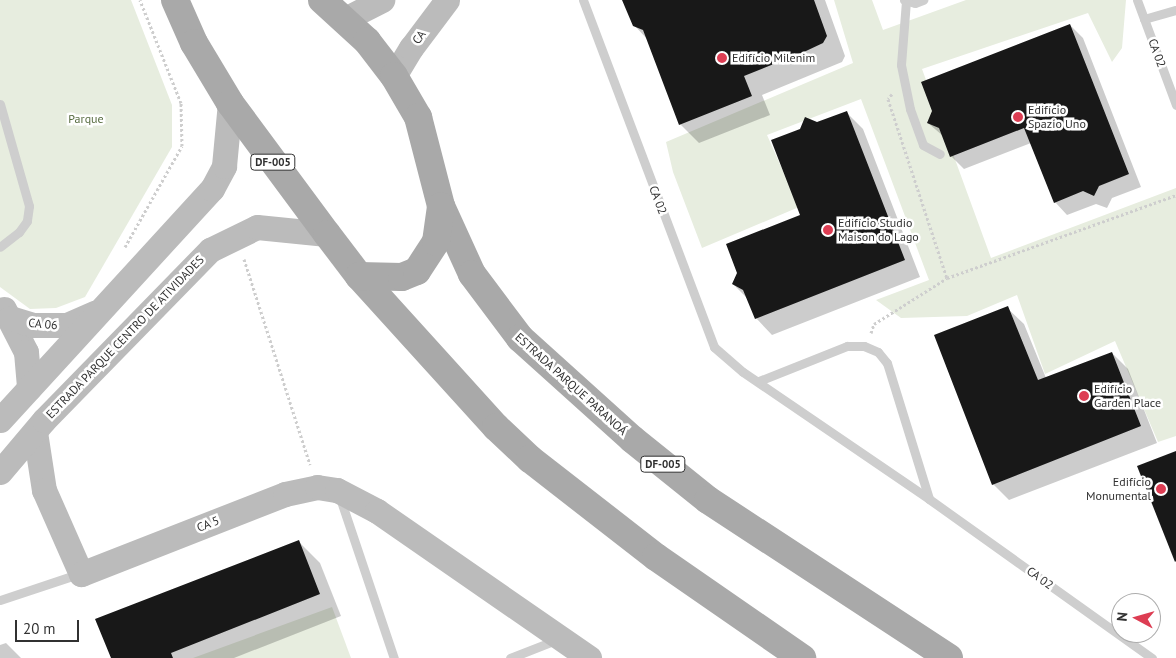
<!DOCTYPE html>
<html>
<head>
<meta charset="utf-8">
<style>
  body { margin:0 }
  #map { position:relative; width:1176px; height:658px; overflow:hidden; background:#fff; font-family:"PT Sans",sans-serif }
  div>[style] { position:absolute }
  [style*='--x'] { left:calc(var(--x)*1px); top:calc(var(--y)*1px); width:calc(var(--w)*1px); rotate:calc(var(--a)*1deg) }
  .green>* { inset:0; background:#e7eddf }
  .shadow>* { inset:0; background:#0003 }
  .building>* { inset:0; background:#181818 }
  .path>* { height:3px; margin-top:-1.5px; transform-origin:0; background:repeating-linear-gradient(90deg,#cecece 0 2.5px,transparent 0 5px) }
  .lane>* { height:9px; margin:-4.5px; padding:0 4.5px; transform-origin:4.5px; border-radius:4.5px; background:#cecece }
  .secondary>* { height:25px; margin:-12.5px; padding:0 12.5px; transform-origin:12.5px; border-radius:12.5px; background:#bbb }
  .primary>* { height:28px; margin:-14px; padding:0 14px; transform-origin:14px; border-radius:14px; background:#a9a9a9 }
  .dots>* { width:14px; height:14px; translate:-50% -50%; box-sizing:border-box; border:2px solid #fff; border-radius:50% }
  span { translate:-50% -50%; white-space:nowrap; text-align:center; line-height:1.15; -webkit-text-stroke:5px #fff; paint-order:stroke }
  .shield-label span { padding:1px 4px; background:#fff; border:1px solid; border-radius:4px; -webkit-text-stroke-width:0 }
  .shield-label { font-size:11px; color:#313131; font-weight:700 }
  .street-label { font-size:12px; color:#313131 }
  .poi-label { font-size:12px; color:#313131 }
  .left { translate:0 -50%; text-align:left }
  .right { translate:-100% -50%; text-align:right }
  .park-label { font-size:12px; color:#566b3f }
  .north { position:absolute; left:1111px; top:593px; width:50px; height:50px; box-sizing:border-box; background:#fff; border:1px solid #adadad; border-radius:50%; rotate:276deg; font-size:14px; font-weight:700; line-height:20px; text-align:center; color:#313131 }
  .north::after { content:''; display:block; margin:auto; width:18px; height:22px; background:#dd3d53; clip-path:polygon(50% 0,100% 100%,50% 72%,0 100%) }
  .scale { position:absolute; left:15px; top:620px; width:64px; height:22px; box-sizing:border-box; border:2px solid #313131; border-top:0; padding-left:6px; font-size:15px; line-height:18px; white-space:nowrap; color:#313131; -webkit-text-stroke:4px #fff; paint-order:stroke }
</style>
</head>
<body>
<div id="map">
  <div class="green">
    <div style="clip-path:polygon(0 0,131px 0,172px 105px,172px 147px,85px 297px,56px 308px,30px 309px,0 287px)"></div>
    <div style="clip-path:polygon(834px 0,872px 0,883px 30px,966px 0,1126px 0,1122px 48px,1112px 62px,1088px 13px,922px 69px,991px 258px,1176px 188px,1176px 436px,1158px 442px,1115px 341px,1045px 374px,1017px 295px,967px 316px,901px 318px,876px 300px,929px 280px,861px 99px,767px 135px,799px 207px,702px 248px,673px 172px,666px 142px,853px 63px)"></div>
    <div style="clip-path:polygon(332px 607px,351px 658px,193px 658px)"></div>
  </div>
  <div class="shadow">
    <div style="clip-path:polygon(623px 0,825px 0,845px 56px,842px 62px,762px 95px,770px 115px,699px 143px,680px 124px,648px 40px,634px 25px)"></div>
    <div style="clip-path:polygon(1070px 25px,1083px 38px,1141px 187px,1112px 198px,1107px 208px,1096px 204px,1067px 215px,1055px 202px,1031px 143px,964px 169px,951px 156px,943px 136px,928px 123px)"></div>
    <div style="clip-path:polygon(846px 112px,863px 129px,920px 277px,772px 335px,756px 318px,748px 299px,733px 284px,802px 216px,817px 123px)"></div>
    <div style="clip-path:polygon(1007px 308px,1024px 324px,1046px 378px,1112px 353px,1128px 369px,1157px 443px,1009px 500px,993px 484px)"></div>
    <div style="clip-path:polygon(298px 541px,320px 563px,341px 616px,234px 658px,112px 658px)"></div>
    <div style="clip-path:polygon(6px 643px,21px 658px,0 658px,0 645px)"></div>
  </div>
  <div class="building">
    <div style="clip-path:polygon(622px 0,814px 0,827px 36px,823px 43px,806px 51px,744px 76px,752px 96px,679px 125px,643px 30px,633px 26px)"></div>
    <div style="clip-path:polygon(1070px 24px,1129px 174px,1099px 186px,1094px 196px,1083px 191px,1054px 203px,1024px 128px,950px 157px,939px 128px,927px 123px,932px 111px,921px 82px)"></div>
    <div style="clip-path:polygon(847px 111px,905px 260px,755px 319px,743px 290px,732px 284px,737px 273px,726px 244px,800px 215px,771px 140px,800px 129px,805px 117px,817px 122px)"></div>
    <div style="clip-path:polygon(1008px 306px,1038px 380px,1112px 352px,1141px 426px,992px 485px,934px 335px)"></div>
    <div style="clip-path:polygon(1176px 451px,1176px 561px,1175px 562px,1137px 466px)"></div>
    <div style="clip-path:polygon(299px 540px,320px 594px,171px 653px,173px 658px,111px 658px,95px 619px)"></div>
  </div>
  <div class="path">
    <div style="--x:892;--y:94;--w:6;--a:129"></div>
    <div style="--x:888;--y:99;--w:188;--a:71.8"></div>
    <div style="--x:125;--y:247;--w:116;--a:-60.6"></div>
    <div style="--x:182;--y:146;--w:43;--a:-91.3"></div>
    <div style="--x:181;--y:103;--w:111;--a:-111.7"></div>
    <div style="--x:244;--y:259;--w:216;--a:72.2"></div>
    <div style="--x:871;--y:333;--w:9;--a:-72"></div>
    <div style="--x:874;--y:324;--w:86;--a:-32.2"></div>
    <div style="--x:947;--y:278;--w:244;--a:-19.9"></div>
  </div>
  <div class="lane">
    <div style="--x:583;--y:0;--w:371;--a:69.3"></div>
    <div style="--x:714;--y:347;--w:38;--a:41"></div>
    <div style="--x:743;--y:372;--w:225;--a:34.3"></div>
    <div style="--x:929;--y:499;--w:274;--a:35.5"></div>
    <div style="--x:904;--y:0;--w:11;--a:15"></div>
    <div style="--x:915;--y:3;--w:9;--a:-21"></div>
    <div style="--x:1137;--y:0;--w:112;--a:69.6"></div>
    <div style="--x:906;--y:1;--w:64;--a:94.5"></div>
    <div style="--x:901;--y:65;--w:45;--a:78.4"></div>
    <div style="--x:910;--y:109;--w:38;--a:70"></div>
    <div style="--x:923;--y:145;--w:19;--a:28"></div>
    <div style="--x:1144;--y:19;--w:33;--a:-16"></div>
    <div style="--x:0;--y:104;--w:106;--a:74.1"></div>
    <div style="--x:29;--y:206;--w:15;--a:98"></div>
    <div style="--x:27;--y:221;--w:14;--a:126"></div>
    <div style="--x:19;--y:232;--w:24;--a:142"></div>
    <div style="--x:759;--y:381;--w:95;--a:-21.7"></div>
    <div style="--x:847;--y:346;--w:17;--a:0"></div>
    <div style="--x:864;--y:346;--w:15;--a:23"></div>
    <div style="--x:878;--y:352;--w:14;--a:51"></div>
    <div style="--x:887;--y:363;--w:142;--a:72.8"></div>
    <div style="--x:340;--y:498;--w:169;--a:71.4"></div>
    <div style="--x:0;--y:600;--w:82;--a:-18.4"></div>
    <div style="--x:510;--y:658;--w:49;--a:-21.4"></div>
  </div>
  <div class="secondary">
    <div style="--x:345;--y:19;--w:42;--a:-27.2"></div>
    <div style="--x:394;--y:76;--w:33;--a:-59"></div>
    <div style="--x:411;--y:48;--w:60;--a:-53.1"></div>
    <div style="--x:4;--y:309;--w:48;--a:62.9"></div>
    <div style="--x:26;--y:352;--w:36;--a:85"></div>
    <div style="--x:10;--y:318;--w:24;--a:17"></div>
    <div style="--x:33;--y:325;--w:34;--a:0"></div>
    <div style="--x:67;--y:325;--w:30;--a:-24"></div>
    <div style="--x:0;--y:420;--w:314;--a:-47.5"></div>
    <div style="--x:212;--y:189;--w:26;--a:-62"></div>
    <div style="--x:224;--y:166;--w:63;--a:-84.6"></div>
    <div style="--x:35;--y:432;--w:59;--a:81.2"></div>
    <div style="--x:44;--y:490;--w:92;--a:66.2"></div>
    <div style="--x:81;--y:574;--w:219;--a:-21.4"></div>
    <div style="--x:285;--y:494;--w:33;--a:-12"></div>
    <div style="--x:317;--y:487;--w:20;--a:9"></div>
    <div style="--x:337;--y:490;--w:45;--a:27.7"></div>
    <div style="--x:377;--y:511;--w:258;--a:34.7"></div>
    <div style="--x:0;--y:472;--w:68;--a:-49.8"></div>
    <div style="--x:44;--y:420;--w:238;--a:-45.7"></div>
    <div style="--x:210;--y:250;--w:52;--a:-26.1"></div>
    <div style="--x:257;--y:227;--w:70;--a:5.7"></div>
  </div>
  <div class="primary">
    <div style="--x:175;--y:0;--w:47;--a:66.2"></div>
    <div style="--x:194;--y:43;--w:70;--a:59"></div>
    <div style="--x:230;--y:103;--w:163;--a:53.5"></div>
    <div style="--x:327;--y:234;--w:53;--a:52.7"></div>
    <div style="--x:359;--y:276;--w:204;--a:47.8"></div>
    <div style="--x:496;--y:427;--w:47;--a:43.3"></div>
    <div style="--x:530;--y:459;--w:160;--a:37.9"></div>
    <div style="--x:656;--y:557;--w:178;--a:34.7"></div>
    <div style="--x:322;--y:0;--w:61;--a:42.3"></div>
    <div style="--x:367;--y:41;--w:44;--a:52.4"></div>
    <div style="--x:394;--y:76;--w:48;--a:59.7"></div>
    <div style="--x:418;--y:117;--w:92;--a:75.5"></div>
    <div style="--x:441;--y:206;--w:75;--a:65.5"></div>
    <div style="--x:472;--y:274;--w:80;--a:53.1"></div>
    <div style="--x:520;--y:338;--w:151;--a:42"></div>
    <div style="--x:632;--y:439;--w:97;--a:38.8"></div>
    <div style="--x:708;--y:500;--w:288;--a:33.2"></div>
    <div style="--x:359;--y:276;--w:43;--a:1.3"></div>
    <div style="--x:402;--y:277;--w:16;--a:-22"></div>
    <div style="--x:417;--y:271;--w:35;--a:-57"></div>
    <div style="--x:436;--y:242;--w:36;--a:-82"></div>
  </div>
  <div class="dots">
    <div style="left:722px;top:58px;background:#dd3d53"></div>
    <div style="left:1018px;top:117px;background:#dd3d53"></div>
    <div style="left:828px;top:230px;background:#dd3d53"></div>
    <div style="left:1084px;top:396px;background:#dd3d53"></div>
    <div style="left:1161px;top:489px;background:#dd3d53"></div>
  </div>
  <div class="shield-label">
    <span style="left:273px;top:162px">DF-005</span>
    <span style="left:663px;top:464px">DF-005</span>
  </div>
  <div class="street-label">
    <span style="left:419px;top:37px;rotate:-53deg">CA</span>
    <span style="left:1157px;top:53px;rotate:70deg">CA 02</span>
    <span style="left:658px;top:200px;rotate:69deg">CA 02</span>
    <span style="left:43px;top:324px;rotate:5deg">CA 06</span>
    <span style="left:125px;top:337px;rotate:-46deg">ESTRADA PARQUE CENTRO DE ATIVIDADES</span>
    <span style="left:571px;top:384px;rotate:42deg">ESTRADA PARQUE PARANOÁ</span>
    <span style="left:208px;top:524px;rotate:-21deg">CA 5</span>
    <span style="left:1040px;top:578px;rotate:36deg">CA 02</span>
  </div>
  <div class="poi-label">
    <span class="left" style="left:732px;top:58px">Edifício Milenim</span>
    <span class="left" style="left:1028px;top:117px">Edifício<br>Spazio Uno</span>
    <span class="left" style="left:838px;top:230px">Edifício Studio<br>Maison do Lago</span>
    <span class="left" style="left:1094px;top:396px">Edifício<br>Garden Place</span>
    <span class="right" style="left:1151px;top:489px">Edifício<br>Monumental</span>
  </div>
  <div class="park-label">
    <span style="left:86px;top:119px">Parque</span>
  </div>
  <div class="north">N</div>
  <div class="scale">20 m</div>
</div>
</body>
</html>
